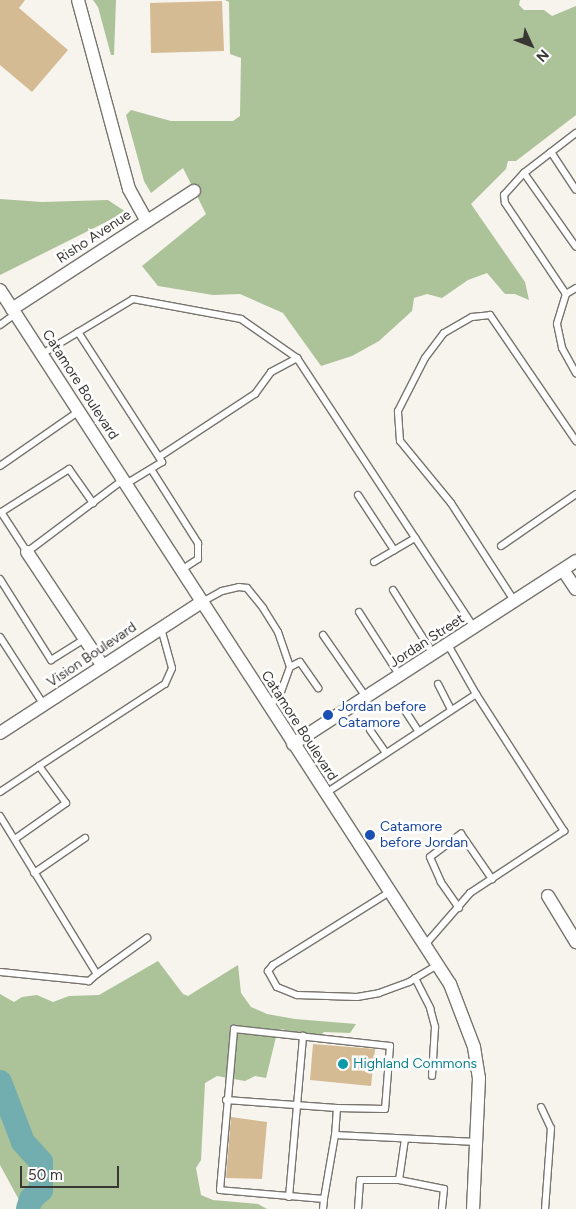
<!DOCTYPE html>
<html>
<head>
<meta charset="utf-8">
<style>
  body { margin:0 }
  #map { position:relative; width:576px; height:1209px; overflow:hidden; background:#f7f3ed; font-family:Figtree,sans-serif }
  div>[style] { position:absolute }
  [style*='--x'] { left:calc(var(--x)*1px); top:calc(var(--y)*1px); width:calc(var(--w)*1px); rotate:calc(var(--a)*1deg) }
  .forest>* { inset:0; background:#acc299 }
  .river>* { height:24px; margin:-12px; padding:0 12px; transform-origin:12px; border-radius:12px; background:#72adaf }
  .building>* { inset:0; background:#d5bb93 }
  .roads { filter:drop-shadow(1px 0 #77746f) drop-shadow(-1px 0 #77746f) drop-shadow(0 1px #77746f) drop-shadow(0 -1px #77746f) }
  .service>* { height:6px; margin:-3px; padding:0 3px; transform-origin:3px; border-radius:3px; background:#fff }
  .minor>* { height:12px; margin:-6px; padding:0 6px; transform-origin:6px; border-radius:6px; background:#fff }
  .dots>* { width:14px; height:14px; translate:-50% -50%; box-sizing:border-box; border:2px solid #fff; border-radius:50% }
  span { translate:-50% -50%; white-space:nowrap; text-align:center; line-height:1.15; -webkit-text-stroke:5px #fff; paint-order:stroke }
  .street-label { font-size:14px; color:#383734 }
  .transit-label { font-size:14px; color:#164399 }
  .left { translate:0 -50%; text-align:left }
  .culture-label { font-size:14px; color:#0d838f }
  .north { position:absolute; left:506px; top:20px; width:50px; height:50px; -webkit-text-stroke:4px #fff; paint-order:stroke; rotate:133deg; font-size:14px; font-weight:700; line-height:20px; text-align:center; color:#383734 }
  .north::after { content:''; display:block; margin:auto; width:18px; height:22px; background:#383734; clip-path:polygon(50% 0,100% 100%,50% 72%,0 100%) }
  .scale { position:absolute; left:20px; top:1166px; width:99px; height:22px; box-sizing:border-box; border:2px solid #383734; border-top:0; padding-left:6px; font-size:15px; line-height:18px; white-space:nowrap; color:#383734; -webkit-text-stroke:4px #fff; paint-order:stroke }
</style>
</head>
<body>
<div id="map">
  <div class="forest">
    <div style="clip-path:polygon(93px 0,116px 0,114px 55px,111px 55px,98px 7px)"></div>
    <div style="clip-path:polygon(225px 0,520px 0,519px 5px,524px 10px,544px 10px,552px 16px,576px 6px,576px 115px,516px 161px,508px 161px,506px 169px,471px 204px,525px 282px,529px 300px,515px 294px,505px 294px,487px 273px,468px 280px,442px 298px,427px 294px,414px 298px,412px 311px,379px 341px,352px 356px,321px 366px,283px 313px,240px 294px,213px 295px,158px 286px,142px 266px,206px 214px,183px 168px,151px 193px,144px 181px,126px 115px,131px 110px,171px 121px,233px 121px,240px 116px,241px 58px,230px 54px,229px 2px)"></div>
    <div style="clip-path:polygon(0 199px,42px 202px,108px 200px,126px 212px,0 275px)"></div>
    <div style="clip-path:polygon(158px 961px,183px 994px,188px 996px,238px 965px,241px 993px,251px 1007px,267px 1014px,295px 1019px,356px 1024px,350px 1033px,324px 1032px,315px 1039px,282px 1029px,276px 1037px,266px 1078px,255px 1076px,245px 1081px,217px 1076px,205px 1083px,201px 1160px,196px 1168px,201px 1195px,213px 1200px,258px 1204px,267px 1209px,24px 1209px,0 1165px,0 994px,14px 1002px,22px 997px,37px 995px,53px 1002px,69px 996px,99px 995px)"></div>
  </div>
  <div class="river">
    <div style="--x:0;--y:1082;--w:64;--a:69"></div>
    <div style="--x:23;--y:1142;--w:27;--a:48"></div>
    <div style="--x:41;--y:1162;--w:28;--a:90"></div>
    <div style="--x:41;--y:1190;--w:13;--a:138"></div>
    <div style="--x:31;--y:1199;--w:10;--a:107"></div>
  </div>
  <div class="building">
    <div style="clip-path:polygon(0 0,25px 0,19px 8px,68px 50px,32px 92px,0 65px)"></div>
    <div style="clip-path:polygon(222px 1px,224px 51px,151px 53px,150px 3px)"></div>
    <div style="clip-path:polygon(313px 1044px,375px 1049px,371px 1086px,310px 1080px)"></div>
    <div style="clip-path:polygon(231px 1117px,267px 1122px,262px 1179px,226px 1178px)"></div>
  </div>
  <div class="roads">
    <div class="service">
      <div style="--x:551;--y:152;--w:45;--a:56.7"></div>
      <div style="--x:524;--y:173;--w:90;--a:54.9"></div>
      <div style="--x:576;--y:288;--w:12;--a:149"></div>
      <div style="--x:566;--y:294;--w:31;--a:107"></div>
      <div style="--x:557;--y:324;--w:25;--a:78"></div>
      <div style="--x:562;--y:348;--w:29;--a:61"></div>
      <div style="--x:566;--y:294;--w:110;--a:-123.8"></div>
      <div style="--x:505;--y:203;--w:8;--a:-97"></div>
      <div style="--x:504;--y:195;--w:30;--a:-48"></div>
      <div style="--x:524;--y:173;--w:66;--a:-37.6"></div>
      <div style="--x:0;--y:325;--w:19;--a:-36"></div>
      <div style="--x:78;--y:332;--w:155;--a:57.1"></div>
      <div style="--x:162;--y:462;--w:42;--a:148.6"></div>
      <div style="--x:42;--y:354;--w:106;--a:-31.1"></div>
      <div style="--x:133;--y:299;--w:110;--a:10.5"></div>
      <div style="--x:241;--y:319;--w:68;--a:34.9"></div>
      <div style="--x:297;--y:358;--w:322;--a:56.7"></div>
      <div style="--x:159;--y:457;--w:115;--a:-33.3"></div>
      <div style="--x:255;--y:394;--w:27;--a:-54"></div>
      <div style="--x:271;--y:372;--w:30;--a:-28"></div>
      <div style="--x:0;--y:466;--w:96;--a:-34.8"></div>
      <div style="--x:151;--y:469;--w:88;--a:57.6"></div>
      <div style="--x:198;--y:543;--w:16;--a:90"></div>
      <div style="--x:198;--y:559;--w:20;--a:147"></div>
      <div style="--x:358;--y:495;--w:66;--a:56.8"></div>
      <div style="--x:1;--y:512;--w:48;--a:57"></div>
      <div style="--x:27;--y:552;--w:120;--a:-36.9"></div>
      <div style="--x:0;--y:513;--w:82;--a:-32.5"></div>
      <div style="--x:69;--y:469;--w:42;--a:54.8"></div>
      <div style="--x:501;--y:546;--w:91;--a:-34.7"></div>
      <div style="--x:374;--y:562;--w:48;--a:-30.3"></div>
      <div style="--x:0;--y:579;--w:96;--a:57.8"></div>
      <div style="--x:51;--y:660;--w:40;--a:-32"></div>
      <div style="--x:393;--y:590;--w:75;--a:58"></div>
      <div style="--x:202;--y:602;--w:23;--a:-29"></div>
      <div style="--x:222;--y:591;--w:17;--a:-13"></div>
      <div style="--x:239;--y:587;--w:8;--a:7"></div>
      <div style="--x:247;--y:588;--w:26;--a:51"></div>
      <div style="--x:263;--y:608;--w:28;--a:58"></div>
      <div style="--x:278;--y:632;--w:37;--a:71"></div>
      <div style="--x:290;--y:667;--w:27;--a:110"></div>
      <div style="--x:281;--y:692;--w:19;--a:129"></div>
      <div style="--x:515;--y:602;--w:118;--a:-122.9"></div>
      <div style="--x:451;--y:503;--w:80;--a:-129.4"></div>
      <div style="--x:400;--y:441;--w:30;--a:-94"></div>
      <div style="--x:398;--y:411;--w:59;--a:-63"></div>
      <div style="--x:425;--y:358;--w:31;--a:-53"></div>
      <div style="--x:444;--y:333;--w:32;--a:-30"></div>
      <div style="--x:472;--y:317;--w:18;--a:-6"></div>
      <div style="--x:490;--y:315;--w:153;--a:55.7"></div>
      <div style="--x:359;--y:612;--w:76;--a:57.4"></div>
      <div style="--x:323;--y:635;--w:75;--a:55.3"></div>
      <div style="--x:0;--y:637;--w:81;--a:57.1"></div>
      <div style="--x:290;--y:667;--w:11;--a:-27"></div>
      <div style="--x:300;--y:662;--w:32;--a:55"></div>
      <div style="--x:438;--y:684;--w:29;--a:63"></div>
      <div style="--x:404;--y:709;--w:27;--a:57"></div>
      <div style="--x:370;--y:730;--w:28;--a:55"></div>
      <div style="--x:39;--y:766;--w:150;--a:-33.1"></div>
      <div style="--x:165;--y:684;--w:17;--a:-66"></div>
      <div style="--x:172;--y:668;--w:41;--a:-105.4"></div>
      <div style="--x:0;--y:792;--w:47;--a:-33.7"></div>
      <div style="--x:39;--y:766;--w:46;--a:53.9"></div>
      <div style="--x:66;--y:803;--w:62;--a:144.8"></div>
      <div style="--x:326;--y:793;--w:180;--a:-33.4"></div>
      <div style="--x:476;--y:694;--w:56;--a:-119.7"></div>
      <div style="--x:0;--y:816;--w:185;--a:58.5"></div>
      <div style="--x:97;--y:974;--w:11;--a:139"></div>
      <div style="--x:89;--y:981;--w:89;--a:-174.2"></div>
      <div style="--x:34;--y:873;--w:62;--a:-34.5"></div>
      <div style="--x:388;--y:893;--w:136;--a:147.9"></div>
      <div style="--x:273;--y:965;--w:8;--a:130"></div>
      <div style="--x:268;--y:971;--w:18;--a:61"></div>
      <div style="--x:277;--y:987;--w:22;--a:22"></div>
      <div style="--x:297;--y:995;--w:60;--a:1.9"></div>
      <div style="--x:357;--y:997;--w:22;--a:-10"></div>
      <div style="--x:379;--y:993;--w:32;--a:-20"></div>
      <div style="--x:409;--y:982;--w:33;--a:-31"></div>
      <div style="--x:459;--y:908;--w:32;--a:-125"></div>
      <div style="--x:441;--y:882;--w:27;--a:-114"></div>
      <div style="--x:430;--y:857;--w:39;--a:-37"></div>
      <div style="--x:461;--y:834;--w:55;--a:55.4"></div>
      <div style="--x:424;--y:946;--w:70;--a:-49"></div>
      <div style="--x:470;--y:893;--w:113;--a:-33.4"></div>
      <div style="--x:564;--y:831;--w:163;--a:-122.7"></div>
      <div style="--x:97;--y:974;--w:62;--a:-35.8"></div>
      <div style="--x:415;--y:978;--w:34;--a:63"></div>
      <div style="--x:430;--y:1008;--w:20;--a:75"></div>
      <div style="--x:435;--y:1027;--w:49;--a:93.5"></div>
      <div style="--x:226;--y:1100;--w:111;--a:4.1"></div>
      <div style="--x:541;--y:1107;--w:23;--a:65"></div>
      <div style="--x:551;--y:1128;--w:81;--a:94.2"></div>
      <div style="--x:335;--y:1135;--w:65;--a:99.8"></div>
      <div style="--x:324;--y:1199;--w:104;--a:-175.1"></div>
      <div style="--x:220;--y:1190;--w:162;--a:-85"></div>
      <div style="--x:234;--y:1029;--w:157;--a:6.2"></div>
      <div style="--x:390;--y:1046;--w:63;--a:94.5"></div>
      <div style="--x:385;--y:1109;--w:48;--a:-178.8"></div>
      <div style="--x:337;--y:1108;--w:27;--a:94"></div>
      <div style="--x:335;--y:1135;--w:142;--a:2.8"></div>
      <div style="--x:399;--y:1180;--w:41;--a:-81.7"></div>
      <div style="--x:289;--y:1197;--w:162;--a:-85"></div>
      <div style="--x:323;--y:1209;--w:10;--a:-84"></div>
      <div style="--x:358;--y:1209;--w:29;--a:-86"></div>
      <div style="--x:360;--y:1180;--w:39;--a:0"></div>
      <div style="--x:399;--y:1180;--w:46;--a:11.3"></div>
      <div style="--x:444;--y:1189;--w:20;--a:96"></div>
    </div>
    <div class="minor">
      <div style="--x:78;--y:0;--w:196;--a:74.9"></div>
      <div style="--x:129;--y:189;--w:37;--a:61"></div>
      <div style="--x:0;--y:290;--w:827;--a:57.04"></div>
      <div style="--x:450;--y:984;--w:67;--a:69.1"></div>
      <div style="--x:474;--y:1047;--w:31;--a:81"></div>
      <div style="--x:479;--y:1078;--w:131;--a:92.6"></div>
      <div style="--x:12;--y:309;--w:217;--a:-33"></div>
      <div style="--x:27;--y:552;--w:136;--a:56.4"></div>
      <div style="--x:563;--y:570;--w:23;--a:56"></div>
      <div style="--x:0;--y:733;--w:241;--a:-33"></div>
      <div style="--x:293;--y:744;--w:337;--a:-32.9"></div>
      <div style="--x:548;--y:896;--w:54;--a:58.7"></div>
    </div>
  </div>
  <div class="dots">
    <div style="left:328px;top:715px;background:#1a4fb4"></div>
    <div style="left:370px;top:835px;background:#1a4fb4"></div>
    <div style="left:343px;top:1064px;background:#0f9aa8"></div>
  </div>
  <div class="street-label">
    <span style="left:94px;top:237px;rotate:-33deg">Risho Avenue</span>
    <span style="left:80px;top:385px;rotate:57deg">Catamore Boulevard</span>
    <span style="left:427px;top:641px;rotate:-33deg">Jordan Street</span>
    <span style="left:92px;top:655px;rotate:-34deg">Vision Boulevard</span>
    <span style="left:299px;top:726px;rotate:57deg">Catamore Boulevard</span>
  </div>
  <div class="transit-label">
    <span class="left" style="left:338px;top:715px">Jordan before<br>Catamore</span>
    <span class="left" style="left:380px;top:835px">Catamore<br>before Jordan</span>
  </div>
  <div class="culture-label">
    <span class="left" style="left:353px;top:1064px">Highland Commons</span>
  </div>
  <div class="north">N</div>
  <div class="scale">50 m</div>
</div>
</body>
</html>
